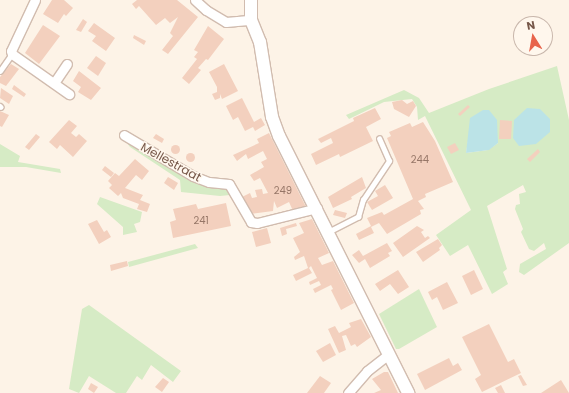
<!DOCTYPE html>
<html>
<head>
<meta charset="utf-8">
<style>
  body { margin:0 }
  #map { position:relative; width:569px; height:393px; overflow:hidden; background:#fdf3e7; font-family:Poppins,sans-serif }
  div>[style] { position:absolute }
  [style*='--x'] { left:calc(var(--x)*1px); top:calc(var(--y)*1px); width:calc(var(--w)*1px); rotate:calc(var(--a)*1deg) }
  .green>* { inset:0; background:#d6ebc5 }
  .water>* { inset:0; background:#bbe3e7 }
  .building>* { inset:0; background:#f3d0be }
  .round { border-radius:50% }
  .roads { filter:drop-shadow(1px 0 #d1bcaf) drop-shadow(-1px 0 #d1bcaf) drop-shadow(0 1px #d1bcaf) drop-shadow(0 -1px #d1bcaf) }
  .service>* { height:4.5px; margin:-2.25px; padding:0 2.25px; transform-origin:2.25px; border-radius:2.25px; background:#fff }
  .minor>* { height:9px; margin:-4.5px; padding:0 4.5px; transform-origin:4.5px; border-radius:4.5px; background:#fff }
  .tertiary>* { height:12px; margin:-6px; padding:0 6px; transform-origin:6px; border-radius:6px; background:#fff }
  span { translate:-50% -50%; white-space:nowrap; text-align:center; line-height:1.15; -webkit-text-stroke:3px #fff7ed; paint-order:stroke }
  .number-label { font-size:10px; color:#967667 }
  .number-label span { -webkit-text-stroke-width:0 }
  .street-label { font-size:12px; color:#77584a }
  .north { position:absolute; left:513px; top:16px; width:40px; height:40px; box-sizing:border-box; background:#fff7ed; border:1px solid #c9b7ac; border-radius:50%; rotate:349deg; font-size:11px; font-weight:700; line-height:16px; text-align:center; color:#77584a }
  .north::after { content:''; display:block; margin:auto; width:14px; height:18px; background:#e8644b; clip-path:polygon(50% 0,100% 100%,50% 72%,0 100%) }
</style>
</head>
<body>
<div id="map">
  <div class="green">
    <div style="clip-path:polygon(evenodd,557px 66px,569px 120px,569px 243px,524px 275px,519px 272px,520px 264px,546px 249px,544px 243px,534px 251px,529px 249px,521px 232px,523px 229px,515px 209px,516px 205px,520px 204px,519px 194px,526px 192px,523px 185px,487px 206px,507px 269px,503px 272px,508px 284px,492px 294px,468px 245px,450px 256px,436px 235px,471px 210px,425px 116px,418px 120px,417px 107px,412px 99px,384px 102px,349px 119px,346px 115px,404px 90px,419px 98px,429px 113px,489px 89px,557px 66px,468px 141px,498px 143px,488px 150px,466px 153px,468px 141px)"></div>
    <div style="clip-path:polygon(130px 139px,162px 160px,228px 188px,230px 195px,220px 196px,181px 192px,180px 180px,130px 147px,127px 143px)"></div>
    <div style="clip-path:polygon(0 144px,20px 156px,18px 162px,60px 169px,61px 173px,26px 167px,0 167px)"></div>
    <div style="clip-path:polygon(100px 197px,142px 212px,140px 222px,134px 224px,137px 232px,123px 235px,123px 227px,97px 204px)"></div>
    <div style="clip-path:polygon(195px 244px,198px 248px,129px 267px,128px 262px)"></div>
    <div style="clip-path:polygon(419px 289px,437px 327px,399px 349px,396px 349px,379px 314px)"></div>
    <div style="clip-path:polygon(89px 305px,181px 371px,173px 382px,151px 365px,142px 380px,137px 376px,126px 393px,116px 393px,89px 376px,79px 393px,69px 389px,82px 309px)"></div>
  </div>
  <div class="water">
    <div style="clip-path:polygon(527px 108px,540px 109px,550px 119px,550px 132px,536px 144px,519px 146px,513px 138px,514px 120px)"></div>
    <div style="clip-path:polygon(483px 110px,489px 110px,497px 120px,498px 143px,489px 150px,466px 153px,470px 118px)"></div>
  </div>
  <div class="building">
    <div style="clip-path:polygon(52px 0,64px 0,73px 8px,66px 16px,64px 14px,58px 23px,43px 14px)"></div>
    <div style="clip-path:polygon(137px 0,177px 0,198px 17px,168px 54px,162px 50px,173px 36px,170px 33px,178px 17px,170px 23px,165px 18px,156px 25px,139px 6px,136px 9px,132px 4px)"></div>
    <div style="clip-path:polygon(83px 19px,87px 22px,81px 32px,76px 30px)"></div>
    <div style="clip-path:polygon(94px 23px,115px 38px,106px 51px,92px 41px,96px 36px,88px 31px)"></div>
    <div style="clip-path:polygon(43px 25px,60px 36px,39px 64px,25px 53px)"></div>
    <div style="clip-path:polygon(208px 26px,224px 39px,208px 60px,206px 59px,198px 68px,201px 70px,189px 84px,182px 78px,197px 59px,194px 57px,198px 52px,194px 50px)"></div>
    <div style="clip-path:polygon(134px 35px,146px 41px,144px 45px,133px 38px)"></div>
    <div style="clip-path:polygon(96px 56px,106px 63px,98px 76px,87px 68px)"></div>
    <div style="clip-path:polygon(11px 64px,19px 69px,6px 86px,0 83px,0 77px)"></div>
    <div style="clip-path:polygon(224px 64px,238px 91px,222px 99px,220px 94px,220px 98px,215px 100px,212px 94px,217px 92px,217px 87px,209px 72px)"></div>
    <div style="clip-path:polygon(79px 71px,101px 88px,91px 100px,78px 92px,81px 87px,73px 81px)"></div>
    <div style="clip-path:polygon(14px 85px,26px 94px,24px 97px,12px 89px)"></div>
    <div style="clip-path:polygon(1px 88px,13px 96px,9px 104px,0 98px)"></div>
    <div style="clip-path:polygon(242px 98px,254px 122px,261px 118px,265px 125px,255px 131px,253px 127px,245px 131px,238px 117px,233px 120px,226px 106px)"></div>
    <div style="clip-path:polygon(402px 100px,407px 104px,413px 101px,416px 106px,409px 117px,394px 109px,392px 102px)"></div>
    <div style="clip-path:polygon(468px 105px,470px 107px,460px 116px,458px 114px)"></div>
    <div style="clip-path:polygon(375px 108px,381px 119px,366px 127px,373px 141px,340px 157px,339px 154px,316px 165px,311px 154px,333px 143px,331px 138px,321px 143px,318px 139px,354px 121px,353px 118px)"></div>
    <div style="clip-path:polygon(0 111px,9px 115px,2px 127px,0 126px)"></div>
    <div style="clip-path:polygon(69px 120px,77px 126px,71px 133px,76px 137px,79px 134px,87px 141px,73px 157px,60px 145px,57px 149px,49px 142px)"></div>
    <div style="clip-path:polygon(500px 120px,512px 121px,511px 139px,499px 139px)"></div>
    <div style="clip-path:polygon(423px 122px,435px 141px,453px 182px,425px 194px,426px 197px,418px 201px,424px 209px,420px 210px,421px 214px,387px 234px,379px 223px,371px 227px,374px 233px,359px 240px,356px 234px,371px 226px,367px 218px,382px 212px,384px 215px,413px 199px,387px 138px,391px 136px,389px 132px,410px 123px,412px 127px)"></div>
    <div style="clip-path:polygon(269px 133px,306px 207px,293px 211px,289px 202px,277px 208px,274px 201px,273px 211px,250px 214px,242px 197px,250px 193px,252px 198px,257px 197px,255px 190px,262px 189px,263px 194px,268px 193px,260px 178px,254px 181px,250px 175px,264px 167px,261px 162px,267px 159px,263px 151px,248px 159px,246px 154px,237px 161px,233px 155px,259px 143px,257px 139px)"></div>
    <div style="clip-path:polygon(36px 134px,40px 137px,29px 150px,25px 147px)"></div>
    <div style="clip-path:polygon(156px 134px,164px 139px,162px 143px,153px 138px)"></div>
    <div style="clip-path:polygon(455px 143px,459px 150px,451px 154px,447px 147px)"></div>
    <div class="round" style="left:170.5px;top:144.5px;width:9px;height:9px"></div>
    <div style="clip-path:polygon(538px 149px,540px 152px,530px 162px,527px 159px)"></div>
    <div class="round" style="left:185.5px;top:152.5px;width:9px;height:9px"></div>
    <div style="clip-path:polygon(135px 159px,149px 171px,142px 180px,136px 175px,125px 188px,143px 195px,140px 200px,150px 204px,147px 212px,137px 209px,139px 204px,123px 198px,121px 193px,118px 196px,109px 188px,112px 185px,108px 181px,115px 173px,119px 176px)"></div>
    <div style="clip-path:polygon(105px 166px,114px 173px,111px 177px,102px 170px)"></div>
    <div style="clip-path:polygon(168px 177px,178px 183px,174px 190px,164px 183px)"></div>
    <div style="clip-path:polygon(362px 177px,366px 188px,351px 197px,352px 199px,333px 208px,328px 197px)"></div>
    <div style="clip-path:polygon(385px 185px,393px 198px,372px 210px,367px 202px,378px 196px,375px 191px)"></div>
    <div style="clip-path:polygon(226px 203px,231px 226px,173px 238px,170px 222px,176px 220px,173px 209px,196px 204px,198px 209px)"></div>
    <div style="clip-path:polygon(335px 210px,347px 213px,345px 218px,333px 215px)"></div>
    <div style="clip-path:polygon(312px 219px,329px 253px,318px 258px,322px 265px,333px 261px,354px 303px,341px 310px,331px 290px,333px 289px,331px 285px,315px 293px,313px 289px,321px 285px,319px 281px,310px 285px,309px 282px,317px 278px,311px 266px,309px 268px,312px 273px,296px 281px,293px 275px,308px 268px,304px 256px,295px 260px,294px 257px,300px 252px,293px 238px,304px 233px,299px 223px)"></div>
    <div style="clip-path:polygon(97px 220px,104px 232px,107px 230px,111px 237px,99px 244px,88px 224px)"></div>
    <div style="clip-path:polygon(296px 223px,297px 226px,286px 229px,287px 234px,282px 236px,280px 228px)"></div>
    <div style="clip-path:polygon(417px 226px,424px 230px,421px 232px,425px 238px,428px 236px,430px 238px,403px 257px,393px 243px)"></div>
    <div style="clip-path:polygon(267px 228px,271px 243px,256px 247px,252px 232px)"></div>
    <div style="clip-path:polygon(438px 239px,442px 245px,439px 248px,440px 250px,423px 262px,416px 252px)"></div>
    <div style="clip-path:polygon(387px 243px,392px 251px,388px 253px,390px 256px,370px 268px,365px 259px,359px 263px,352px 255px,359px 250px,363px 256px)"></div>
    <div style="clip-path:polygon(127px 261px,128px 266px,111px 271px,110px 265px)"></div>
    <div style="clip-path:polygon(398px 270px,409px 287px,398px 294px,390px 284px,380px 291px,375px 284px)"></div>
    <div style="clip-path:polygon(474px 270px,483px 289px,471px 295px,462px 276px)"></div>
    <div style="clip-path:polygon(447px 282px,458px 303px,443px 310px,437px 297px,432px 300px,428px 292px)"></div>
    <div style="clip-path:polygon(361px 319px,371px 337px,357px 347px,355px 344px,351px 346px,346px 335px,342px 336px,346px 350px,339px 353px,328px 329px,335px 326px,339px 333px,351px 327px,349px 323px)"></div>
    <div style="clip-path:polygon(489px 324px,508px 362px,514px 359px,521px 373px,482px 392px,475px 379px,481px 375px,462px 337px)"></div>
    <div style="clip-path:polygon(330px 343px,336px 355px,323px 362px,316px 351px)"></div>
    <div style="clip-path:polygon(449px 358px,453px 366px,458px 363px,462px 370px,425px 390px,417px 374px)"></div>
    <div style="clip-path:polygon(384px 372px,388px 372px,398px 393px,374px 393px,381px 390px,372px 379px)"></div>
    <div style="clip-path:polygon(521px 375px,527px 385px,523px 386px,518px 376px)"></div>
    <div style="clip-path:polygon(320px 376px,331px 383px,324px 393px,307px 393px)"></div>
    <div style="clip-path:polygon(163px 378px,169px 382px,162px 392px,155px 387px)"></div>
    <div style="clip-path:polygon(561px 380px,569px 393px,541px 393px)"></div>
    <div style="clip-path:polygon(91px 383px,98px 387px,94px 393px,88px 389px)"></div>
    <div style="clip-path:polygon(501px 385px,505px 393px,498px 393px,495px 388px)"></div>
  </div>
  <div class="roads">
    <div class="service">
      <div style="--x:0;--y:71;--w:21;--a:-55"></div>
      <div style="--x:0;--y:106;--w:1;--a:45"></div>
      <div style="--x:328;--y:232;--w:34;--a:-27"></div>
      <div style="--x:358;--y:217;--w:18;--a:-74"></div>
      <div style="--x:363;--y:200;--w:47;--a:-56.3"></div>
      <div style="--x:389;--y:161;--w:24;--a:-114"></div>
    </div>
    <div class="minor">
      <div style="--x:35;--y:0;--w:56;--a:115.2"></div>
      <div style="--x:11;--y:51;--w:3;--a:72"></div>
      <div style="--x:12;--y:54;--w:70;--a:35.1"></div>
      <div style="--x:195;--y:0;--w:15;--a:42"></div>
      <div style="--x:206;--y:10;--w:23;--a:31"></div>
      <div style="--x:226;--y:22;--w:25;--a:-5"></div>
      <div style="--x:54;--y:83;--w:23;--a:-56"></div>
      <div style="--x:124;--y:135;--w:80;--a:30.7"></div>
      <div style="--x:193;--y:176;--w:17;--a:21"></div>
      <div style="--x:209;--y:182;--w:20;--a:6"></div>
      <div style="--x:229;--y:184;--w:44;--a:59.9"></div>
      <div style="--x:251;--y:222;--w:6;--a:9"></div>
      <div style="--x:257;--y:223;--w:62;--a:-14"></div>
      <div style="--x:348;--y:393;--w:29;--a:-49"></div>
      <div style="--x:367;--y:371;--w:28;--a:-38"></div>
    </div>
    <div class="tertiary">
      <div style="--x:251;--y:0;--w:20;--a:90"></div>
      <div style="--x:251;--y:20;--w:24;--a:68"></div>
      <div style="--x:260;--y:42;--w:76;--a:80.9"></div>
      <div style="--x:272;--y:117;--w:20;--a:70"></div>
      <div style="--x:279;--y:136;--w:288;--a:63.3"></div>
    </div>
  </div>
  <div class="number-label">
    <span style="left:420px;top:160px">244</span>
    <span style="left:283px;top:191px">249</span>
    <span style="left:201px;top:221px">241</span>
  </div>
  <div class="street-label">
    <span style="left:171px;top:162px;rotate:29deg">Mellestraat</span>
  </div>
  <div class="north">N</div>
</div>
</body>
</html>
